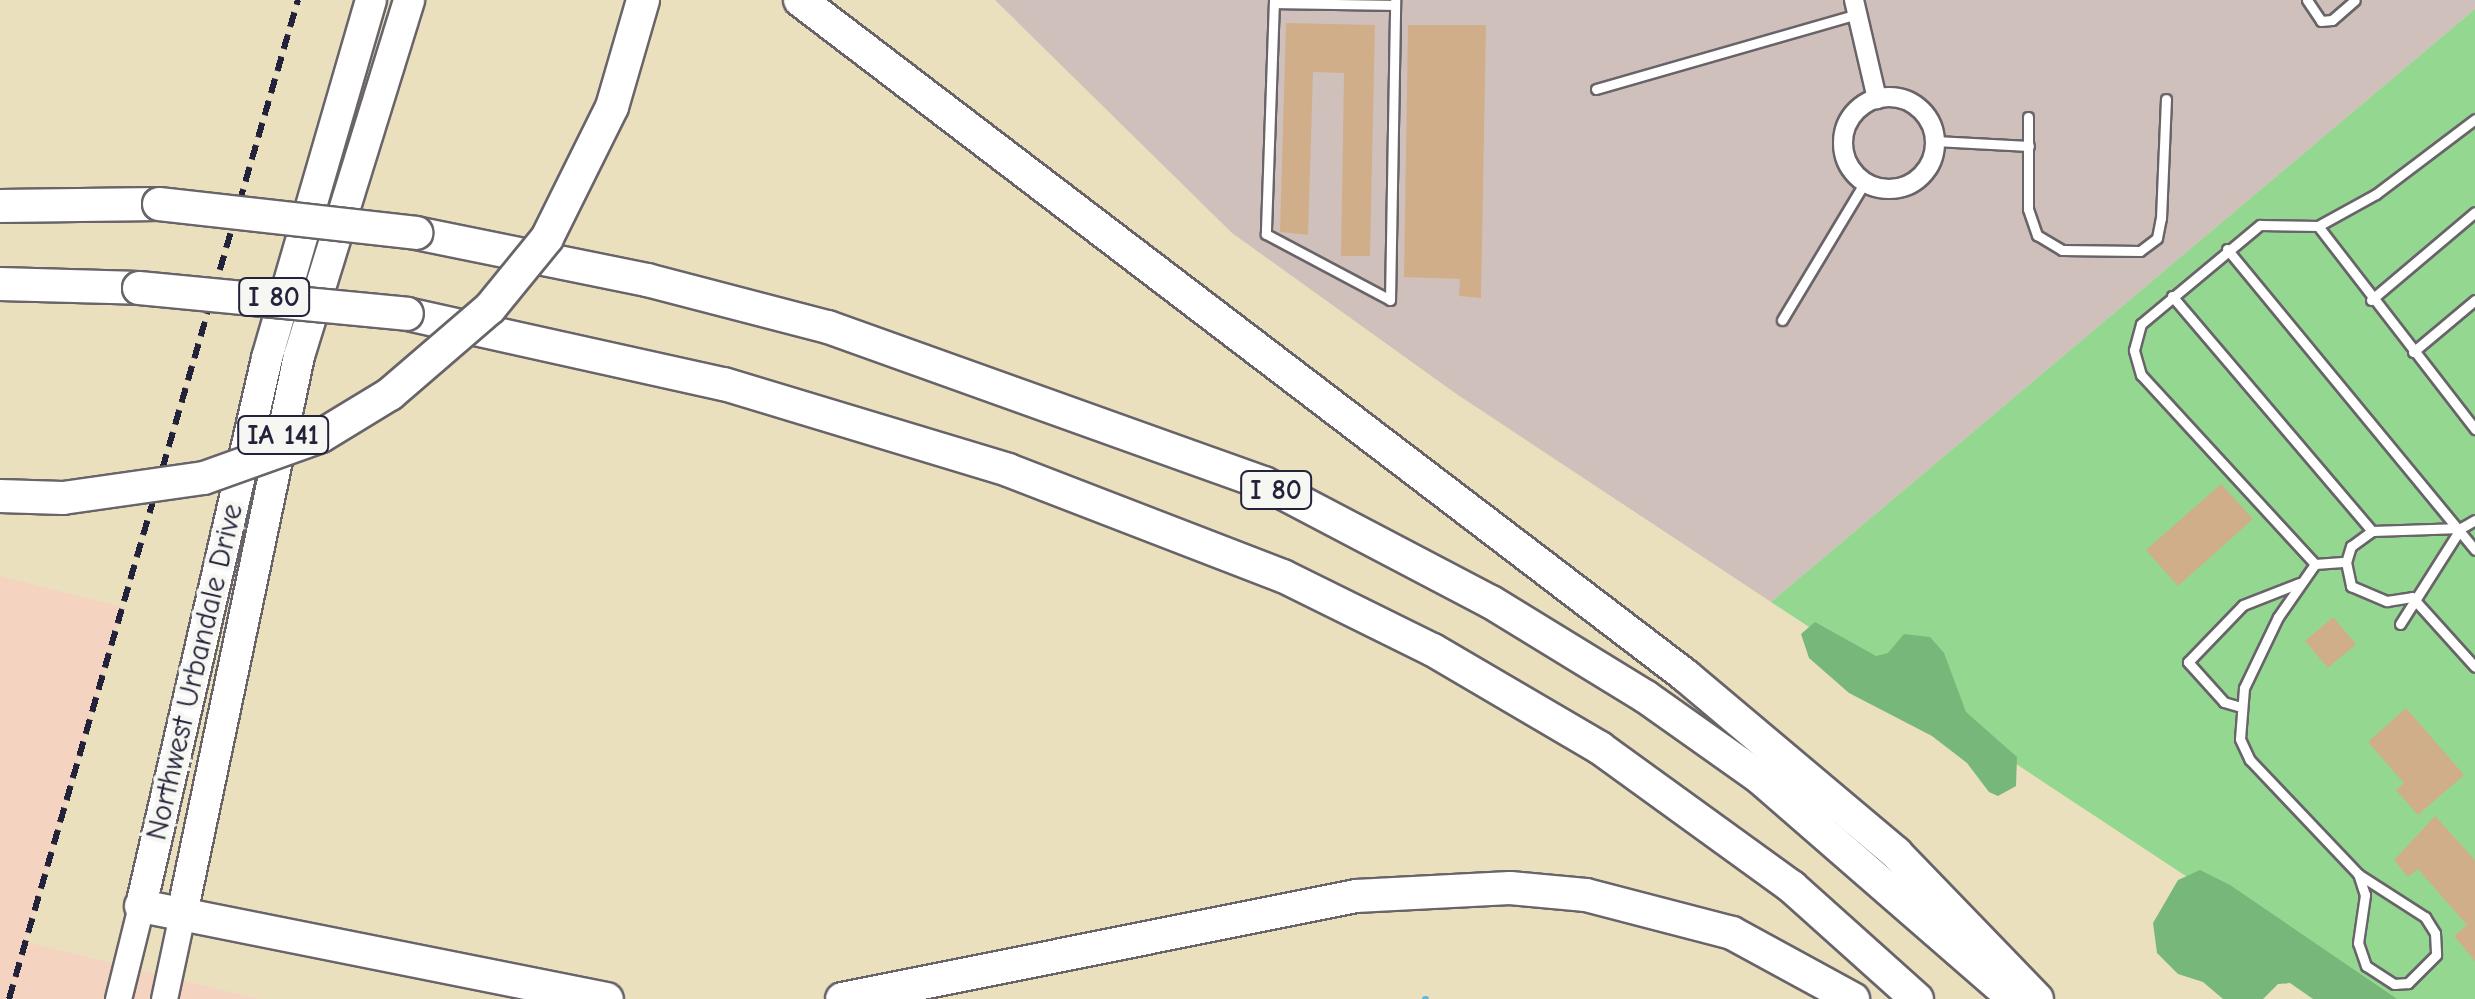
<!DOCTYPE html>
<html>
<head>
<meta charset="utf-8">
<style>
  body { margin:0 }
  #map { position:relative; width:2475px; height:999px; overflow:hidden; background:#eae0be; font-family:"Comic Neue",sans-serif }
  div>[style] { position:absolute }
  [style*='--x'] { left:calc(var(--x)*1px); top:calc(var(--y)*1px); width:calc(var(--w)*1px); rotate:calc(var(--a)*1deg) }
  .built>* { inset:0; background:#f4d3c0 }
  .industrial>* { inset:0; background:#d0c0bc }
  .green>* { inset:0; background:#94d790 }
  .forest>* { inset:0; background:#77b87a }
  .stream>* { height:6px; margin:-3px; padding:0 3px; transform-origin:3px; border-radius:3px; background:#61b8de }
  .building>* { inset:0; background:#d1ae8a }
  .roads { filter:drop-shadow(2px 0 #686469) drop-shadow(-2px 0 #686469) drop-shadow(0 2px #686469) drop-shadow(0 -2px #686469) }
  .service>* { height:9px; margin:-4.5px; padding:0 4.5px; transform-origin:4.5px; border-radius:4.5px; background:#fff }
  .minor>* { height:18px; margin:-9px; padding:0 9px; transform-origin:9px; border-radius:9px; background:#fff }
  .minor>.ring { margin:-9px; padding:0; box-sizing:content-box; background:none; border:18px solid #fff; border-radius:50% }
  .secondary>* { height:25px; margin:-12.5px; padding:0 12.5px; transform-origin:12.5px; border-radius:12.5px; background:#fff }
  .trunk>* { height:30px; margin:-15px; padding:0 15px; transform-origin:15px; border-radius:15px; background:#fff }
  .motorway>* { height:32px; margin:-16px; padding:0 16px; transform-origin:16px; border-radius:16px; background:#fff }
  .rail>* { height:6px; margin-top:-3px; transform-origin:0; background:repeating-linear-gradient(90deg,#22223b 0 15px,transparent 0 23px) }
  .bridges { filter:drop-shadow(2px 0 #686469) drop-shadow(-2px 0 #686469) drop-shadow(0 2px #686469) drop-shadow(0 -2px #686469) }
  .motorway-bridge>* { height:32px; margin:-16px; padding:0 16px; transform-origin:16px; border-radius:16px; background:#fff }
  span { translate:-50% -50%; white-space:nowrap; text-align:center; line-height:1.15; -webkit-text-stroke:9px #f6f6f2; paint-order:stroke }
  .shield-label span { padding:2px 8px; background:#f6f6f2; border:2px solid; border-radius:8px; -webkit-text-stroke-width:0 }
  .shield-label { font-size:28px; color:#22223b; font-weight:700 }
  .street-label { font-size:30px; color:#22223b }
</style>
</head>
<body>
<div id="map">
  <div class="built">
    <div style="clip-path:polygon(0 576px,123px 607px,25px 942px,259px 999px,0 999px)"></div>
  </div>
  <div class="industrial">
    <div style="clip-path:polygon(995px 0,2475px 0,2475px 9px,1771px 602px,1455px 393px,1232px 233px)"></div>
  </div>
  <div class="green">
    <div style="clip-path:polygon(2475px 9px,2475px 999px,2372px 999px,1771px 602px)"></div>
  </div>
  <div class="forest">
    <div style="clip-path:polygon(1815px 622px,1876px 656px,1888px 653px,1904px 634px,1930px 637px,1944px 653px,1966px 712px,2017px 757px,2016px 786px,1998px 796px,1989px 792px,1967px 763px,1932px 736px,1849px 693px,1809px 658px,1801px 634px)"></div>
    <div style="clip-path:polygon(2200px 870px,2230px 885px,2397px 999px,2313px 999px,2290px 983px,2278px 984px,2263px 999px,2223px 999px,2203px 982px,2178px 974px,2157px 953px,2153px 923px,2178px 880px)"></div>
  </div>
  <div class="stream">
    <div style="--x:1425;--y:999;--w:1;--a:0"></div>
  </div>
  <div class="building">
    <div style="clip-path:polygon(1286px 23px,1375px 25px,1370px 256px,1341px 256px,1344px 73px,1313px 72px,1308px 235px,1280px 232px)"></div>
    <div style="clip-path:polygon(1408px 25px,1486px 25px,1481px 298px,1459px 296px,1460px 279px,1404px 277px)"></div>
    <div style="clip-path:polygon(2221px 484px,2253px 519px,2178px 586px,2146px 550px)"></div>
    <div style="clip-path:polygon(2333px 617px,2356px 644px,2328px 668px,2305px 641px)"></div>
    <div style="clip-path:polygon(2406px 708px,2464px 775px,2418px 815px,2396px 790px,2404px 783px,2368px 742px)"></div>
    <div style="clip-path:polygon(2435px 816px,2475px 860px,2475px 961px,2454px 936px,2467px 925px,2418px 869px,2408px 877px,2394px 860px)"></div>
  </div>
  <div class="roads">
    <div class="service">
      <div style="--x:1274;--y:0;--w:234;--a:92"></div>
      <div style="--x:1266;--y:234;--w:140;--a:28"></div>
      <div style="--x:1390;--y:300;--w:300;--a:-89"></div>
      <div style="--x:2307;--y:0;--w:25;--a:56"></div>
      <div style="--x:2321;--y:21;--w:11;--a:-5"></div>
      <div style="--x:2332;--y:20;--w:30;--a:-41"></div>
      <div style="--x:1274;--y:3;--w:121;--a:0.9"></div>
      <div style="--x:1596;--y:89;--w:273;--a:-16"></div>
      <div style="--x:2028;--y:117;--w:92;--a:90"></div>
      <div style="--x:2028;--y:209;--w:28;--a:71"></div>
      <div style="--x:2037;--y:235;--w:29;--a:31"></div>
      <div style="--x:2062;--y:250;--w:78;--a:0.7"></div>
      <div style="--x:2140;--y:251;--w:21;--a:-37"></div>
      <div style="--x:2157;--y:238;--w:20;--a:-79"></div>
      <div style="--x:2161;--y:218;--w:119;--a:-87.6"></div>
      <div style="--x:1935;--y:141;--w:94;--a:3"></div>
      <div style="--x:2318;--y:226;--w:257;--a:52.3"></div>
      <div style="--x:2227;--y:249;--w:390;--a:50.5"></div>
      <div style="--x:2172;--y:296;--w:309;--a:49.6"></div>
      <div style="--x:2371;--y:300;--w:136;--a:-40.2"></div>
      <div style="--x:1782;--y:320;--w:161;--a:-59"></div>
      <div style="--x:2413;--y:352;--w:81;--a:-40"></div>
      <div style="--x:2475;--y:520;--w:16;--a:150"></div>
      <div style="--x:2461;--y:528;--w:89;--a:178.1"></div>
      <div style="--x:2372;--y:531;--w:26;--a:144"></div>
      <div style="--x:2351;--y:546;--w:17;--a:107"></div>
      <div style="--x:2346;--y:562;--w:25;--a:78"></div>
      <div style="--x:2351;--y:586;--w:39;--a:23"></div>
      <div style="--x:2387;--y:601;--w:25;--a:-9"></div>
      <div style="--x:2412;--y:597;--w:94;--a:48"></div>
      <div style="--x:2315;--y:564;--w:257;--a:-132.6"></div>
      <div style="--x:2141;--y:375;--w:26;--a:-106"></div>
      <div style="--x:2134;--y:350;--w:27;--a:-75"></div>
      <div style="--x:2141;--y:324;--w:155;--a:-39.8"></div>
      <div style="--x:2260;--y:225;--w:58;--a:1"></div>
      <div style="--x:2318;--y:226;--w:66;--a:-28.9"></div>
      <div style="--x:2376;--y:194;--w:124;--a:-37.1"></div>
      <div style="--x:2315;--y:564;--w:65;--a:124.9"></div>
      <div style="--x:2278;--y:617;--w:79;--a:115.6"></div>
      <div style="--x:2244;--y:688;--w:51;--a:94.5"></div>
      <div style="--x:2240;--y:739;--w:23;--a:65"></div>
      <div style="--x:2250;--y:760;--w:157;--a:46.5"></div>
      <div style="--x:2358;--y:874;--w:80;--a:32.7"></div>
      <div style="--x:2425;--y:917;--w:19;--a:58"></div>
      <div style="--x:2435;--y:933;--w:22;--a:87"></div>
      <div style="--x:2436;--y:955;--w:40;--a:135"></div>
      <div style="--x:2408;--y:983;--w:14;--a:176"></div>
      <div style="--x:2394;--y:984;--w:33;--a:-147"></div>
      <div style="--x:2366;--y:966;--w:24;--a:-109"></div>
      <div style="--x:2358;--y:943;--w:49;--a:-81.7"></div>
      <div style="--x:2365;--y:895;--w:22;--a:-108"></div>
      <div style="--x:2315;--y:564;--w:31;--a:-4"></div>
      <div style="--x:2400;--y:624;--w:114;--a:-57.6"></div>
      <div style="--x:2241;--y:707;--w:18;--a:-164"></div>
      <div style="--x:2224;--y:702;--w:54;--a:-132"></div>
      <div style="--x:2188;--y:662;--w:79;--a:-46"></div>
      <div style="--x:2243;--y:605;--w:60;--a:-21.4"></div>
    </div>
    <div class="minor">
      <div style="--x:1854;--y:0;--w:102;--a:76.9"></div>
      <div class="ring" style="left:1843px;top:97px;width:74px;height:74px"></div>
    </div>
    <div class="secondary">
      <div style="--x:118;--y:999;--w:96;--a:-76.1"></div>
      <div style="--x:164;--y:999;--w:87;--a:-78"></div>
    </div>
    <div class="trunk">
      <div style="--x:141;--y:906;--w:562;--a:-77.05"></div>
      <div style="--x:267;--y:358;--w:373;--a:-73.8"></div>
      <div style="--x:182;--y:914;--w:570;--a:-78.16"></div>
      <div style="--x:299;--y:356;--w:373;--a:-72.8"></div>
    </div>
    <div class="motorway">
      <div style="--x:800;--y:0;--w:1114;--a:37.34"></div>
      <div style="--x:1686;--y:676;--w:275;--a:40.1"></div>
      <div style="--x:1896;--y:853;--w:203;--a:46"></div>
      <div style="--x:0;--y:206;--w:159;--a:-0.7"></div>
      <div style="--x:416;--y:233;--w:236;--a:11.5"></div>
      <div style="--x:647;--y:280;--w:187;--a:14.6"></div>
      <div style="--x:828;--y:327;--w:463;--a:19.7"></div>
      <div style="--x:1264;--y:483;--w:256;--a:27.7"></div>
      <div style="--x:1491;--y:602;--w:182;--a:31.5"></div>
      <div style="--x:1646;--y:697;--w:138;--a:35.3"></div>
      <div style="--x:1759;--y:777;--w:338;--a:41"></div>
      <div style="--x:0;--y:284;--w:139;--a:1.6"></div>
      <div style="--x:407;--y:314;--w:325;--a:12.5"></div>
      <div style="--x:724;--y:384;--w:297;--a:16.8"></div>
      <div style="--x:1008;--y:470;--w:295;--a:21.1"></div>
      <div style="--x:1283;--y:576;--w:167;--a:26.3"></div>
      <div style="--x:1433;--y:650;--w:194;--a:30.4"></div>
      <div style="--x:1600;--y:748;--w:237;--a:35.9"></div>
      <div style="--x:1792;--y:887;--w:168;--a:41.9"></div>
      <div style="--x:141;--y:906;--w:475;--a:11.3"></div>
      <div style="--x:842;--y:999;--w:524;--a:-11.33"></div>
      <div style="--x:1356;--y:896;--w:154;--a:-3"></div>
      <div style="--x:1510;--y:888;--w:76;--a:5.3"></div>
      <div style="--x:1586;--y:895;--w:151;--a:14.6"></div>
      <div style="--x:1732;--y:933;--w:138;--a:28.6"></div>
    </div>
  </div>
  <div class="rail">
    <div style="--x:9;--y:999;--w:1040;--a:-73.87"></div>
  </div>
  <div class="bridges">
    <div class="motorway-bridge">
      <div style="--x:159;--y:204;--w:259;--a:6.4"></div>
      <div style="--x:139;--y:288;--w:269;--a:5.5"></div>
      <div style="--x:0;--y:496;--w:63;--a:1.8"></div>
      <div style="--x:63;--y:498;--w:142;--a:-8.1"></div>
      <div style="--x:204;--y:478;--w:124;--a:-19.7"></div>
      <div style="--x:321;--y:436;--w:81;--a:-31.3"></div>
      <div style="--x:390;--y:394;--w:132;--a:-40.7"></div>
      <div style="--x:490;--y:308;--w:90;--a:-50.8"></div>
      <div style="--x:547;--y:238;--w:146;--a:-63.6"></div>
      <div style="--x:612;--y:107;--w:111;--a:-73.8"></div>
    </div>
  </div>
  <div class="shield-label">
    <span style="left:274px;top:297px">I 80</span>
    <span style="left:283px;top:435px">IA 141</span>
    <span style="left:1276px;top:490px">I 80</span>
  </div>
  <div class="street-label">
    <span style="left:195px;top:672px;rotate:-77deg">Northwest Urbandale Drive</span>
  </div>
</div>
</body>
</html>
